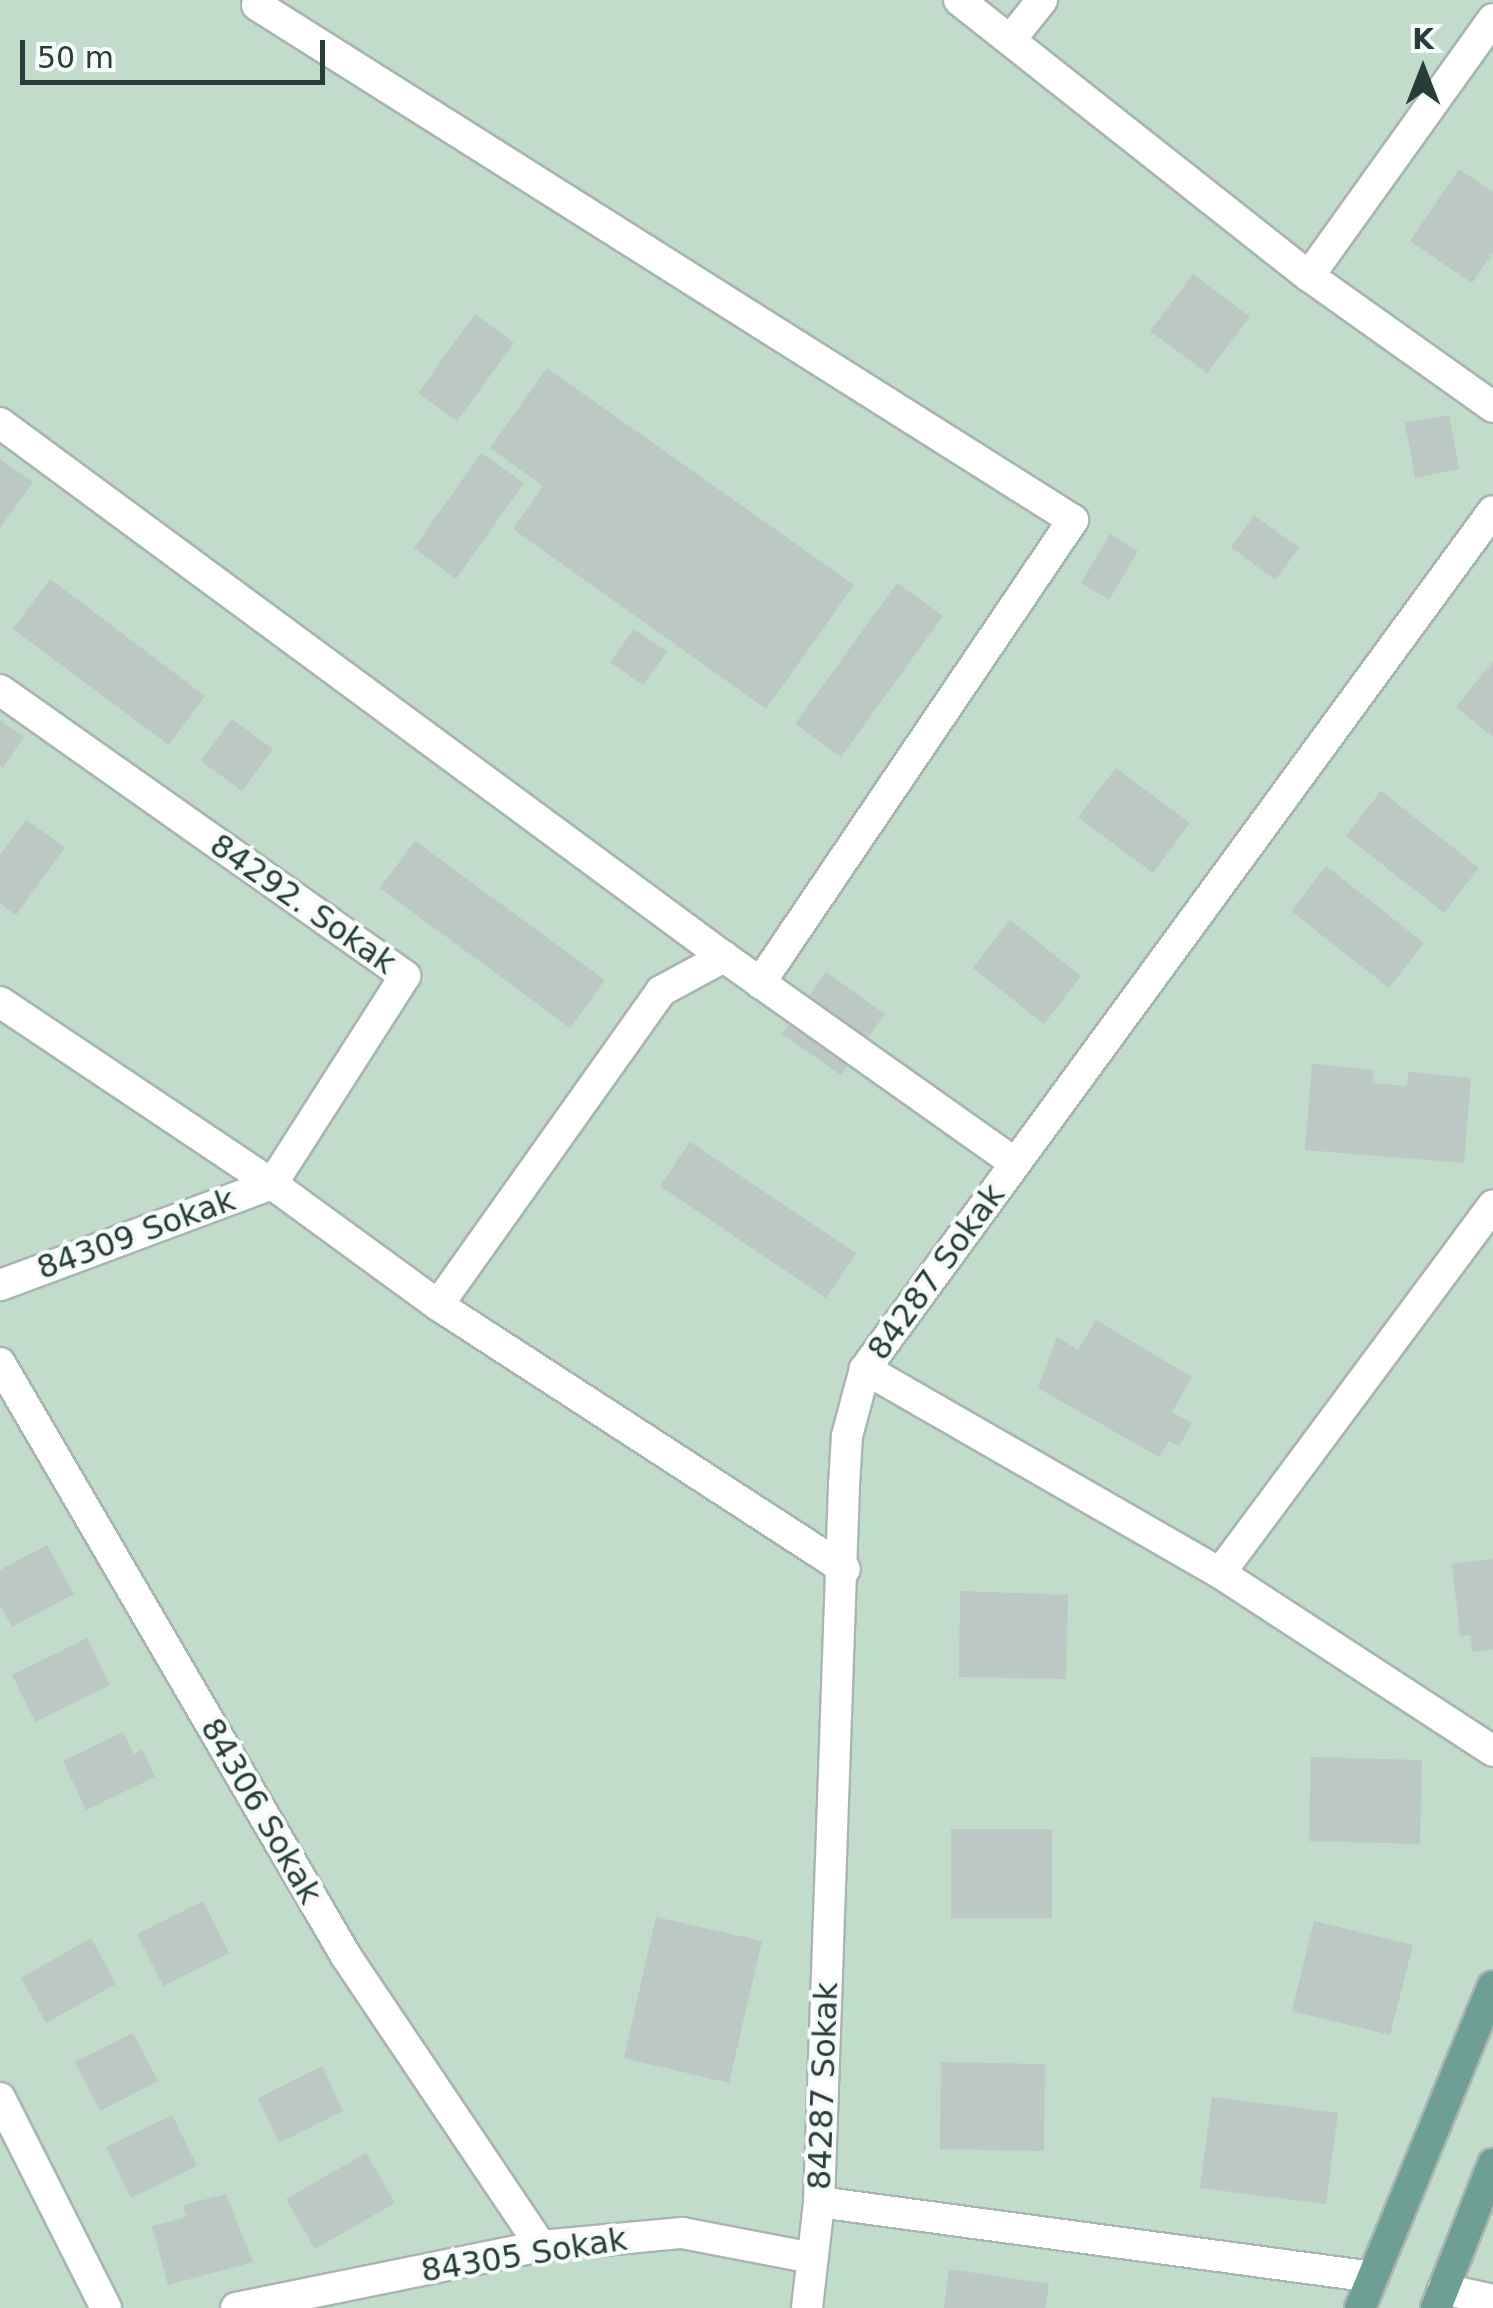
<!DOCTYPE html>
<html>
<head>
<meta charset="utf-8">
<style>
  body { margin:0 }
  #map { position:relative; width:1493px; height:2308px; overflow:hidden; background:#e6edea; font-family:"DejaVu Sans",sans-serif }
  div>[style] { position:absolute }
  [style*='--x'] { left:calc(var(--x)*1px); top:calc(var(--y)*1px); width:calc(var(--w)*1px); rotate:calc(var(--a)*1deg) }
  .green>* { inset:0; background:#c1dcca }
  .building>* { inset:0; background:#bbc8c4 }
  .roads { filter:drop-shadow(2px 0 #a9b5b1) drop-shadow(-2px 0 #a9b5b1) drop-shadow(0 2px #a9b5b1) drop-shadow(0 -2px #a9b5b1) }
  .minor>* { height:30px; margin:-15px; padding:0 15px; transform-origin:15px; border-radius:15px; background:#fff }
  .major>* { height:30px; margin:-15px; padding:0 15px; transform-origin:15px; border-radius:15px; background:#6f9e95 }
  span { translate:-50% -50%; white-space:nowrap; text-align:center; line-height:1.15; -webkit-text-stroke:8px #f6faf8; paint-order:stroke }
  .street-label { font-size:32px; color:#263d39 }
  .north { position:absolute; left:1373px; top:20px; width:100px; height:100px; -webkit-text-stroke:8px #f6faf8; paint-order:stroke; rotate:0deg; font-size:28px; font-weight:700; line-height:40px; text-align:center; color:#263d39 }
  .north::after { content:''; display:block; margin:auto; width:35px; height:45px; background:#263d39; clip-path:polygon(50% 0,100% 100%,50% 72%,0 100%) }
  .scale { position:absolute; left:20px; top:40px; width:305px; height:45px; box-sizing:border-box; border:5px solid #263d39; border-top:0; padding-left:12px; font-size:30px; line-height:35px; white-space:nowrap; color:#263d39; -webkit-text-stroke:8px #f6faf8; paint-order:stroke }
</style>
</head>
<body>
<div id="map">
  <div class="green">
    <div style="clip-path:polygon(0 0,1493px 0,1493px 2308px,0 2308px)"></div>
  </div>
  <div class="building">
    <div style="clip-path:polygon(1459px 169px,1493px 192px,1493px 252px,1472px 283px,1410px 241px)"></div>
    <div style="clip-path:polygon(1193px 274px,1250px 317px,1207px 373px,1150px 331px)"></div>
    <div style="clip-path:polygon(475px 314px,514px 343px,457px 421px,418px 393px)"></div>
    <div style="clip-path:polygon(547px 368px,854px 585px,766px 709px,513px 529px,543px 486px,490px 448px)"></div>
    <div style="clip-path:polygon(1449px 415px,1459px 469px,1415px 478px,1405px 423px)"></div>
    <div style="clip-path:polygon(481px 453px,524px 483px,456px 579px,414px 548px)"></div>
    <div style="clip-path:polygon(0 459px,33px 482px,0 528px)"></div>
    <div style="clip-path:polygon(1254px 515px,1299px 548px,1275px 580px,1231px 547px)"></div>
    <div style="clip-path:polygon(1110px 534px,1138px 551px,1109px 600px,1081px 583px)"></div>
    <div style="clip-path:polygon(50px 579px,205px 696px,169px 745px,13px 629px)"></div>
    <div style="clip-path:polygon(897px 583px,943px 616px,841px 757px,795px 724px)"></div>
    <div style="clip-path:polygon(634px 629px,667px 652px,643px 685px,610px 662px)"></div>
    <div style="clip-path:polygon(1493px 661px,1493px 737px,1456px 707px)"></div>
    <div style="clip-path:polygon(232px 719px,273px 749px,242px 791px,201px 761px)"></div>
    <div style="clip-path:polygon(0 720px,24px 737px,3px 768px,0 765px)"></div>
    <div style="clip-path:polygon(1116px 768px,1190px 823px,1153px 873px,1078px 817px)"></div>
    <div style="clip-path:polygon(1381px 791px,1479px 868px,1444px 913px,1346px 836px)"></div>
    <div style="clip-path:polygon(26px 820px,65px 847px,16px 915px,0 903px,0 855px)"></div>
    <div style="clip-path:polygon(415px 841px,605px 980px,570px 1028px,380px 888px)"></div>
    <div style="clip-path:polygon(1326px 866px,1424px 943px,1389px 988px,1291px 911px)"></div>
    <div style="clip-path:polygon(1010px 920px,1081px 976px,1044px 1024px,973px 968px)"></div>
    <div style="clip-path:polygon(826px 972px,885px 1014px,841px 1075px,782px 1034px)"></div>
    <div style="clip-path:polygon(1312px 1064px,1374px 1070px,1372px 1083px,1407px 1086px,1408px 1072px,1471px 1078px,1464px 1163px,1305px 1150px)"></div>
    <div style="clip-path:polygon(690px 1142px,856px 1253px,826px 1298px,660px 1186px)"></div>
    <div style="clip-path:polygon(1096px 1320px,1192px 1377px,1172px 1412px,1192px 1423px,1179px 1446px,1169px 1441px,1159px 1457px,1038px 1388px,1057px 1337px,1078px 1350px)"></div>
    <div style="clip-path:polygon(47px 1545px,74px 1594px,12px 1627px,0 1605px,0 1570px)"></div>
    <div style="clip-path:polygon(1493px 1559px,1493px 1649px,1472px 1652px,1471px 1635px,1460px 1636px,1452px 1564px)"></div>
    <div style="clip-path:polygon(960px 1591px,1068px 1595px,1066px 1679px,959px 1677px)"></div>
    <div style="clip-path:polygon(87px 1638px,110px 1685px,35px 1722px,12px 1675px)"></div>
    <div style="clip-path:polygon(123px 1732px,134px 1754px,142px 1749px,155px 1777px,86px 1810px,63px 1761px)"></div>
    <div style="clip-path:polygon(1311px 1757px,1422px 1760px,1420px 1844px,1309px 1841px)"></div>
    <div style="clip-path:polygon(951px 1829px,1052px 1829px,1052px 1918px,951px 1918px)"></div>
    <div style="clip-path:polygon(203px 1901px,229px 1953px,163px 1986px,137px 1934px)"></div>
    <div style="clip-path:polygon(656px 1917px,762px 1941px,729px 2083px,624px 2058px)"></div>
    <div style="clip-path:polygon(1314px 1921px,1413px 1945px,1390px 2035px,1292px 2011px)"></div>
    <div style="clip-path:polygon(91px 1938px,116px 1984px,46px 2023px,21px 1978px)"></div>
    <div style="clip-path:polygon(133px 2033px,158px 2081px,100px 2111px,75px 2062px)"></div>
    <div style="clip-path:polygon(941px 2062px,1045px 2064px,1044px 2151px,940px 2149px)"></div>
    <div style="clip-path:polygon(322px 2066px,343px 2111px,279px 2143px,258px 2098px)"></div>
    <div style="clip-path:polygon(1212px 2097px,1338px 2113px,1326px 2204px,1200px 2188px)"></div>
    <div style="clip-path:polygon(172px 2115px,197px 2166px,131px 2198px,106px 2147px)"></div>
    <div style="clip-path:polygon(366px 2153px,395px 2203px,315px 2249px,286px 2199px)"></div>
    <div style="clip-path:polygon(226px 2194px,253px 2262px,168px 2285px,152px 2226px,186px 2217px,183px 2205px)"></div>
    <div style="clip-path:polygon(949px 2269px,1049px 2284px,1045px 2308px,944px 2308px)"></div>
  </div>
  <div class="roads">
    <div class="minor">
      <div style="--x:959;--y:0;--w:446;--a:38.3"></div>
      <div style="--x:1309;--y:276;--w:226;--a:35.4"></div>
      <div style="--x:257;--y:5;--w:965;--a:32.26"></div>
      <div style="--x:1073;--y:520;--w:559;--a:124.06"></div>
      <div style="--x:1011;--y:39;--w:50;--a:-51.5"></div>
      <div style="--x:1309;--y:276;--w:316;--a:-54.4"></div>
      <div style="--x:0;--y:423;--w:900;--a:36.41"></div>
      <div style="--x:724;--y:957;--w:357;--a:35.3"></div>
      <div style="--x:0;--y:690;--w:496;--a:35.2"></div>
      <div style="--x:405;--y:976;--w:247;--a:122.6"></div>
      <div style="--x:272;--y:1184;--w:290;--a:159.6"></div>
      <div style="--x:0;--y:1002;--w:327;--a:33.8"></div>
      <div style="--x:272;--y:1184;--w:205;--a:36.1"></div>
      <div style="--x:438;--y:1305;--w:485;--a:33"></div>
      <div style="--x:438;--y:1305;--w:385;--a:-54.6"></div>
      <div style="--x:661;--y:991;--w:72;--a:-28.4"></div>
      <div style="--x:0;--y:1363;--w:687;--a:59.74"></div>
      <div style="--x:346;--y:1956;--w:349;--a:56.1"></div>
      <div style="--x:865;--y:1369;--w:409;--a:29.9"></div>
      <div style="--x:1220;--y:1573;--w:326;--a:33.1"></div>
      <div style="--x:1220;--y:1573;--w:458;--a:-53.4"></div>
      <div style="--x:0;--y:2098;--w:235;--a:63.2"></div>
      <div style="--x:819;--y:2202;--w:559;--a:7.71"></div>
      <div style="--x:1443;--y:2289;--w:51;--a:12.4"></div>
      <div style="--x:236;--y:2308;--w:311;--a:-11.5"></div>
      <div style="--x:541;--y:2246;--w:142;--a:-5.3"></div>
      <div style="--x:682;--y:2233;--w:133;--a:10.8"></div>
      <div style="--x:807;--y:2308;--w:107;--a:-83.5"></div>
      <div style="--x:819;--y:2202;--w:717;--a:-88"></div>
      <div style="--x:844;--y:1485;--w:49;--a:-86.5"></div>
      <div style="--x:847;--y:1436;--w:69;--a:-75"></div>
      <div style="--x:865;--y:1369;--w:1063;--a:-53.8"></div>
    </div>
    <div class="major">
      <div style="--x:1360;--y:2308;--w:348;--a:-67.6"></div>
      <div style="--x:1436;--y:2308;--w:155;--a:-68.4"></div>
    </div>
  </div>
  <div class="street-label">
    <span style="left:303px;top:904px;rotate:35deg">84292. Sokak</span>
    <span style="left:136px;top:1234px;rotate:-20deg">84309 Sokak</span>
    <span style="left:936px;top:1272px;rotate:-54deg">84287 Sokak</span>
    <span style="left:261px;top:1811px;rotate:60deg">84306 Sokak</span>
    <span style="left:823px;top:2086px;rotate:-88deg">84287 Sokak</span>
    <span style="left:524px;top:2255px;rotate:-9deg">84305 Sokak</span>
  </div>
  <div class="north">K</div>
  <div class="scale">50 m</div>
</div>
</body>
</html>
